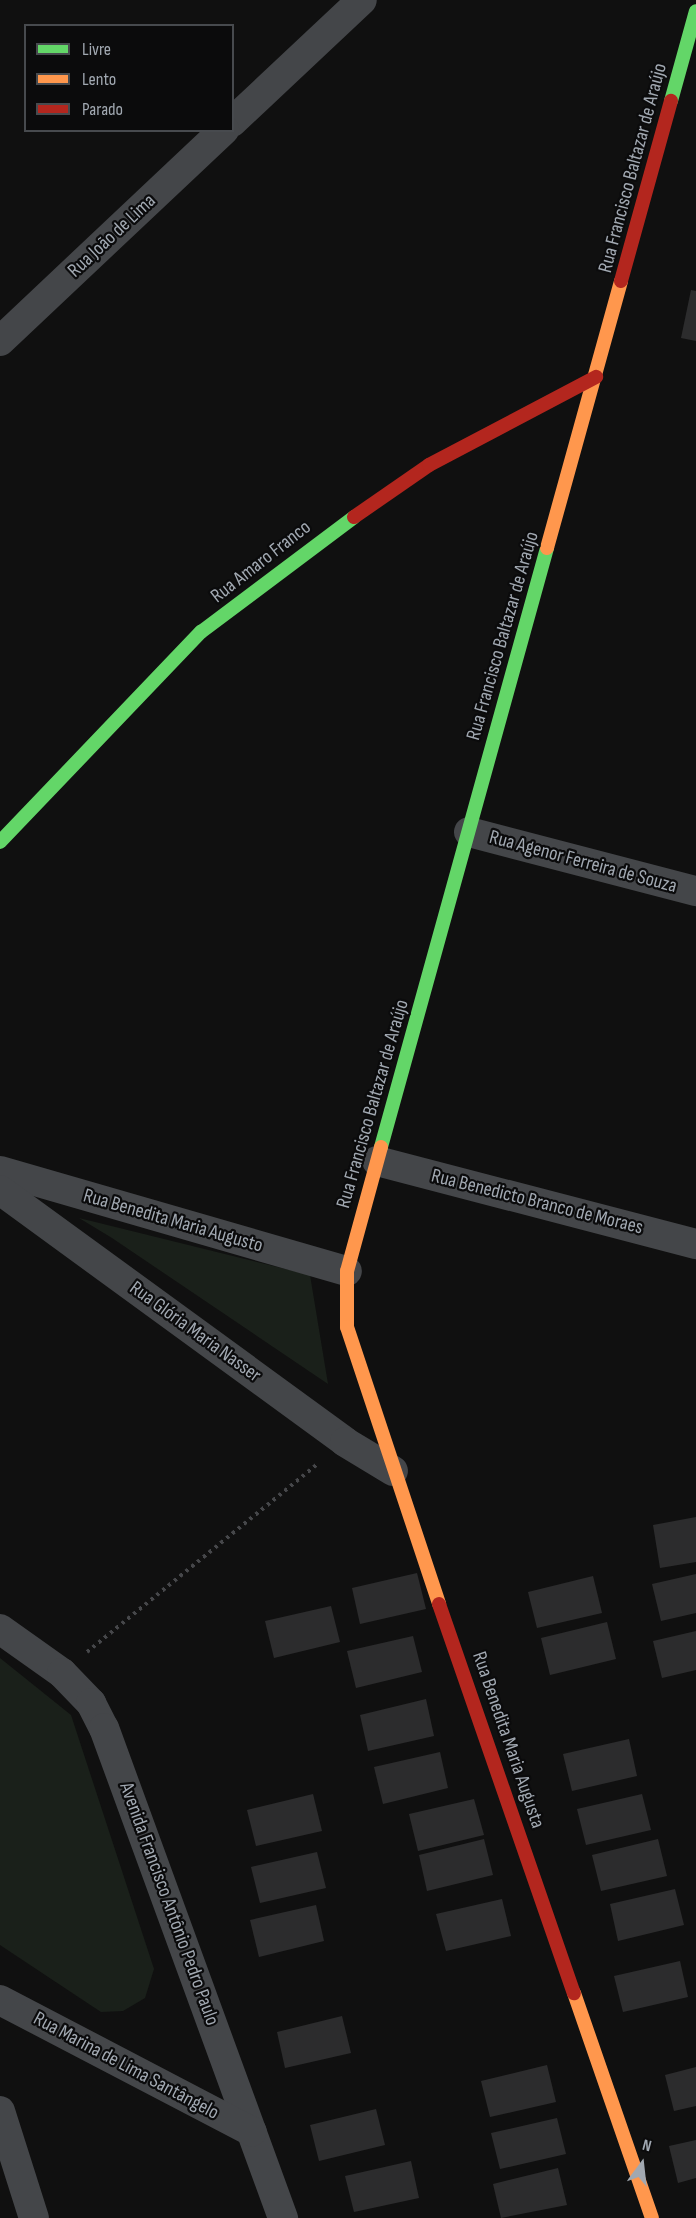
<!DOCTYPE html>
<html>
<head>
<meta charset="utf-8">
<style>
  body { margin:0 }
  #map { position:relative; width:696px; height:2218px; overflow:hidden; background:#101010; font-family:"Sofia Sans Condensed",sans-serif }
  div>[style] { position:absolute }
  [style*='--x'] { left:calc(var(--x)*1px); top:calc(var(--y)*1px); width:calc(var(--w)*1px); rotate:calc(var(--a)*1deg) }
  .green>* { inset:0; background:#1a201a }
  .building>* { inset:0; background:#2c2c2d }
  .path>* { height:4px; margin-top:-2px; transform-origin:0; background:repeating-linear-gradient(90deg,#46474a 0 3px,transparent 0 7.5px) }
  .street>* { height:30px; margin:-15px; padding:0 15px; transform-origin:15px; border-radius:15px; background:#444649 }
  .fast>* { height:14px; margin:-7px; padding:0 7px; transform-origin:7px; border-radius:7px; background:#63d668 }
  .slow>* { height:14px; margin:-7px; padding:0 7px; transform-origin:7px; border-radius:7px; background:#ff974d }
  .jam>* { height:14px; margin:-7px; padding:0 7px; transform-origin:7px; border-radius:7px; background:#b3261e }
  span { translate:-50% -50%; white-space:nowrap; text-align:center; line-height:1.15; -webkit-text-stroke:4.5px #0b0b0c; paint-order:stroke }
  .street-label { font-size:20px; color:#a1a8b1 }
  .legend { position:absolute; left:24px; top:24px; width:210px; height:108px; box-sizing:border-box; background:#0b0b0c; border:2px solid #474a4e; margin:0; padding:8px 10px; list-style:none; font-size:18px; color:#a1a8b1 }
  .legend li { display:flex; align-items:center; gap:12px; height:30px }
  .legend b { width:30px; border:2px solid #474a4e }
  .north { position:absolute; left:612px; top:2134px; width:60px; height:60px; -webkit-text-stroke:4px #0b0b0c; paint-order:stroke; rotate:15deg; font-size:16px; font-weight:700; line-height:24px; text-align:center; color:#a1a8b1 }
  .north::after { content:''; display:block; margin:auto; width:21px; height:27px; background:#a1a8b1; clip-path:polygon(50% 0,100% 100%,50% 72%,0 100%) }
</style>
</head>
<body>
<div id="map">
  <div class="green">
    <div style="clip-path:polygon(79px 1218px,310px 1275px,328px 1384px,112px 1238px)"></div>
    <div style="clip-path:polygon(0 1658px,71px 1715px,154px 1969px,145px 1998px,123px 2011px,101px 2012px,0 1945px)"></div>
  </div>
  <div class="building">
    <div style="clip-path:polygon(691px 290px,696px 291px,696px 341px,681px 338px)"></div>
    <div style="clip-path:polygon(696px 1517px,696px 1562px,660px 1568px,653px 1525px)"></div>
    <div style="clip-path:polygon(417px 1573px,426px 1609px,360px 1624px,352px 1588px)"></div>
    <div style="clip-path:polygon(696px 1574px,696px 1613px,661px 1621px,652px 1584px)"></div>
    <div style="clip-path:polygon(593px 1576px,602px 1613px,537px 1628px,528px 1592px)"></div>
    <div style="clip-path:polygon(331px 1606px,340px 1642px,274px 1658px,265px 1621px)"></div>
    <div style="clip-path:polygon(607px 1622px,616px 1659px,550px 1675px,541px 1638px)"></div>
    <div style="clip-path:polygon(696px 1631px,696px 1670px,662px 1678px,653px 1641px)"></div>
    <div style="clip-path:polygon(413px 1636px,422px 1672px,356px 1688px,347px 1651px)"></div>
    <div style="clip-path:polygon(426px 1699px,434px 1736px,368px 1751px,360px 1715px)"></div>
    <div style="clip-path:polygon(629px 1739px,637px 1776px,572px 1791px,563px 1754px)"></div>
    <div style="clip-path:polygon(440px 1752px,448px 1788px,383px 1804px,374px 1767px)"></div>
    <div style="clip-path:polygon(313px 1794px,322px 1831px,256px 1846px,247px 1810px)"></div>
    <div style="clip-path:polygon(642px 1794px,651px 1830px,586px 1845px,577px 1809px)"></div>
    <div style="clip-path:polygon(474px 1799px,484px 1835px,418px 1851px,409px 1814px)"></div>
    <div style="clip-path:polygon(484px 1839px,493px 1875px,427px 1891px,419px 1855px)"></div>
    <div style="clip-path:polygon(658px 1839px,667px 1876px,601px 1891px,592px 1855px)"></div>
    <div style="clip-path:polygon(317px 1852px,326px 1888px,260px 1903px,251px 1867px)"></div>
    <div style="clip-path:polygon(675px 1889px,684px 1925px,618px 1941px,610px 1904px)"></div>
    <div style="clip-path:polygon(502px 1899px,511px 1936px,446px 1951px,436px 1914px)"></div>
    <div style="clip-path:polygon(316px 1905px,324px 1941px,259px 1957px,250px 1920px)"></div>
    <div style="clip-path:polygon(680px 1961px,688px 1997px,623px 2012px,614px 1976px)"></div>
    <div style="clip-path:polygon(342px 2016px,351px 2053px,285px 2068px,277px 2032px)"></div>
    <div style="clip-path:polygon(547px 2065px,556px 2102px,490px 2117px,481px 2081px)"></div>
    <div style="clip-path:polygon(696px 2067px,696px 2106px,674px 2111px,665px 2075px)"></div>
    <div style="clip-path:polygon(376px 2109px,385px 2145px,319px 2161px,310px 2125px)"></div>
    <div style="clip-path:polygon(557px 2118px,566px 2154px,500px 2169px,491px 2133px)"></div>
    <div style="clip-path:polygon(696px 2140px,696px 2178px,678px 2183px,669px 2146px)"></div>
    <div style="clip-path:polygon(411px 2161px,419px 2198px,354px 2212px,345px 2176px)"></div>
    <div style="clip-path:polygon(558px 2168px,567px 2205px,501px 2218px,493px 2184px)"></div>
  </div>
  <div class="path">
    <div style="--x:87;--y:1652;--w:299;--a:-39.2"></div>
  </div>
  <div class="street">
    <div style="--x:232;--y:122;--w:178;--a:-43.2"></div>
    <div style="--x:0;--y:341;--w:308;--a:-43.3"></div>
    <div style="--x:469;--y:832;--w:235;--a:14.6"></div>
    <div style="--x:377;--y:1161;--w:330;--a:14.6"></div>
    <div style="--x:0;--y:1171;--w:361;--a:16.1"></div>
    <div style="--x:0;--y:1190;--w:427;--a:36.1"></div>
    <div style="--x:345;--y:1442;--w:56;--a:31.1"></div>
    <div style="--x:0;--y:1629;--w:76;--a:35.4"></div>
    <div style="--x:62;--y:1673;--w:42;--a:46"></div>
    <div style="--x:91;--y:1703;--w:28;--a:63"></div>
    <div style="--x:104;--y:1728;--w:522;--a:69.93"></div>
    <div style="--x:0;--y:2000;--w:284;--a:27.6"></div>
    <div style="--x:0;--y:2111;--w:112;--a:72.4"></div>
  </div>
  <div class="fast">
    <div style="--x:671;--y:101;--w:93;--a:-74.5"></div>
    <div style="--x:0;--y:842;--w:291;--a:-46.3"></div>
    <div style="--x:201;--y:632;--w:191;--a:-36.9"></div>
    <div style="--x:381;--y:1147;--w:622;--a:-74.51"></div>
  </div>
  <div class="slow">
    <div style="--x:547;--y:548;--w:277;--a:-74.5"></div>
    <div style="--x:381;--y:1147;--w:129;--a:105.3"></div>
    <div style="--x:347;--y:1271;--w:56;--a:90"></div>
    <div style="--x:347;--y:1327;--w:292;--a:71.6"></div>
    <div style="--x:574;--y:1993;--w:238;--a:70.9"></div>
  </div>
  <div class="jam">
    <div style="--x:621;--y:281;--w:187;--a:-74.5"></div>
    <div style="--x:354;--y:517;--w:91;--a:-34.7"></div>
    <div style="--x:429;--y:465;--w:189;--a:-27.8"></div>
    <div style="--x:439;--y:1604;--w:412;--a:70.9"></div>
  </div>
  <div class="street-label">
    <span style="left:633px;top:168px;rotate:-75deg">Rua Francisco Baltazar de Araújo</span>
    <span style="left:112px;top:236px;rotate:-43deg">Rua João de Lima</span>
    <span style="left:261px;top:562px;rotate:-38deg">Rua Amaro Franco</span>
    <span style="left:503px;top:636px;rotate:-74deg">Rua Francisco Baltazar de Araújo</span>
    <span style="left:583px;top:862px;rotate:15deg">Rua Agenor Ferreira de Souza</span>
    <span style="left:373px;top:1104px;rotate:-74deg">Rua Francisco Baltazar de Araújo</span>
    <span style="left:537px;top:1202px;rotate:14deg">Rua Benedicto Branco de Moraes</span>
    <span style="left:173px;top:1221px;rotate:16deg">Rua Benedita Maria Augusto</span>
    <span style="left:195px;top:1332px;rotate:36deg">Rua Glória Maria Nasser</span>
    <span style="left:508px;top:1740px;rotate:71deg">Rua Benedita Maria Augusta</span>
    <span style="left:169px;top:1904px;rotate:70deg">Avenida Francisco Antônio Pedro Paulo</span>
    <span style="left:126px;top:2066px;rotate:28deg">Rua Marina de Lima Santângelo</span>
  </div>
  <ul class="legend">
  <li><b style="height:8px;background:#63d668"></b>Livre</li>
  <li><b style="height:8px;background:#ff974d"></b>Lento</li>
  <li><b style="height:8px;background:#b3261e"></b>Parado</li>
  </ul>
  <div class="north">N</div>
</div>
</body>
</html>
